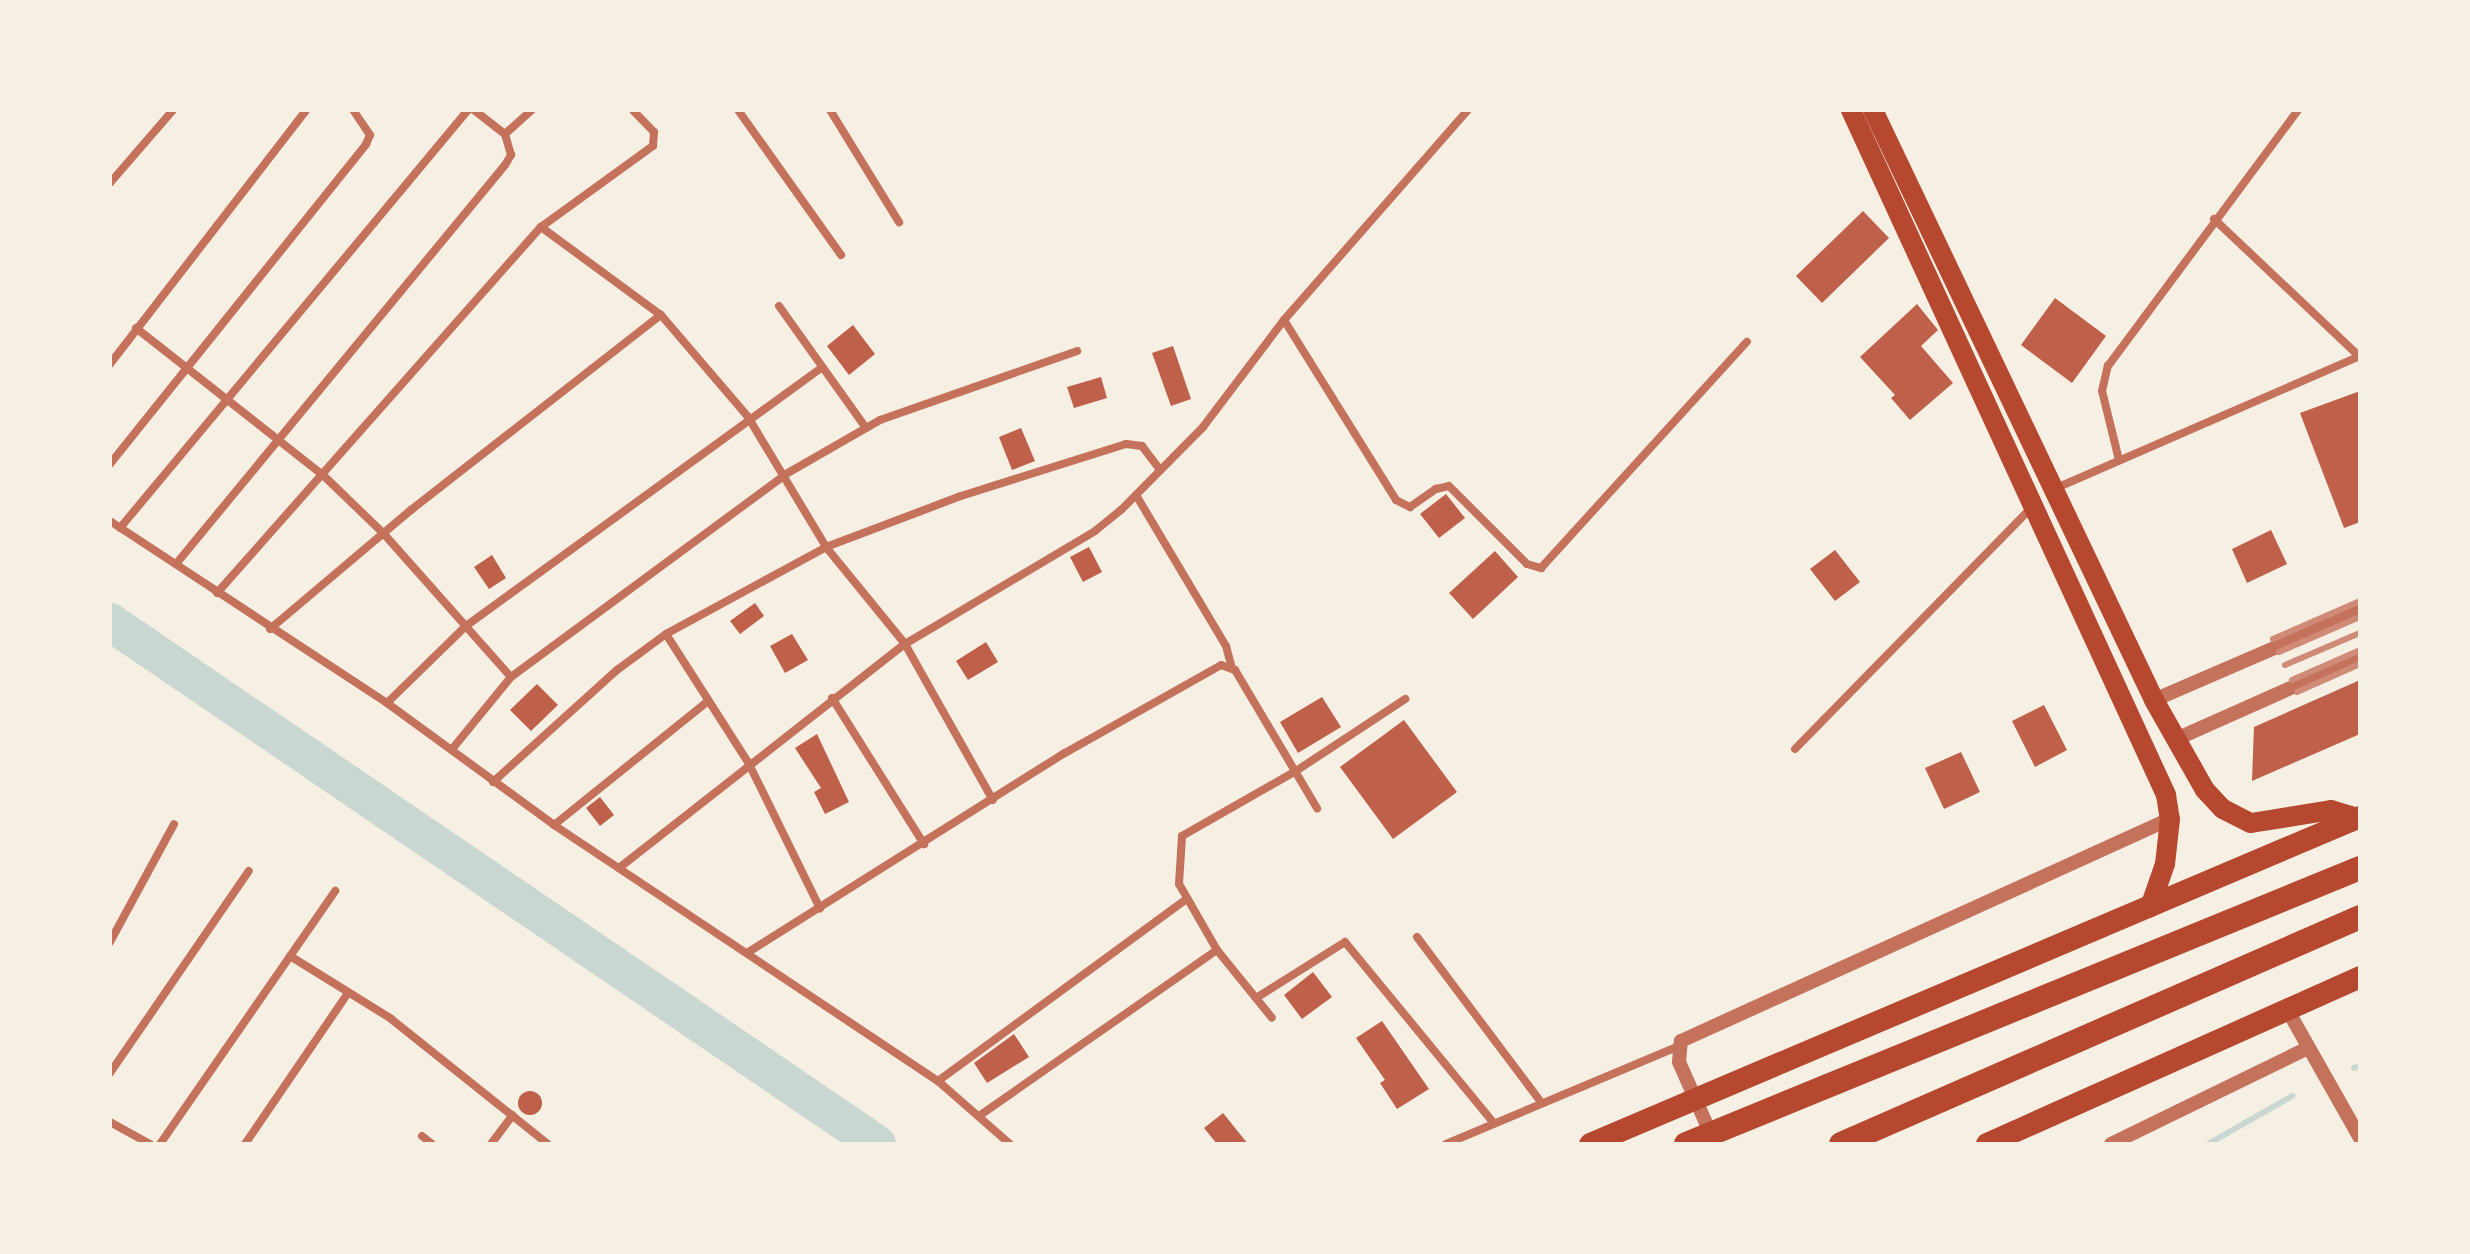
<!DOCTYPE html>
<html>
<head>
<meta charset="utf-8">
<style>
  body { margin:0 }
  #map { position:relative; width:2470px; height:1254px; overflow:hidden; background:#f6efe4; font-family:"Space Grotesk",sans-serif }
  div>[style] { position:absolute }
  [style*='--x'] { left:calc(var(--x)*1px); top:calc(var(--y)*1px); width:calc(var(--w)*1px); rotate:calc(var(--a)*1deg) }
  .stream>* { height:6px; margin:-3px; padding:0 3px; transform-origin:3px; border-radius:3px; background:#c9d6d2 }
  .river>* { height:38px; margin:-19px; padding:0 19px; transform-origin:19px; border-radius:19px; background:#c9d6d2 }
  .building>* { inset:0; background:#bf614a }
  .round { border-radius:50% }
  .minor>* { height:8px; margin:-4px; padding:0 4px; transform-origin:4px; border-radius:4px; background:#c5725c }
  .tertiary>* { height:14px; margin:-7px; padding:0 7px; transform-origin:7px; border-radius:7px; background:#c5725c }
  .primary>* { height:20px; margin:-10px; padding:0 10px; transform-origin:10px; border-radius:10px; background:#b5482f }
  .trunk>* { height:22px; margin:-11px; padding:0 11px; transform-origin:11px; border-radius:11px; background:#b5482f }
  .motorway>* { height:24px; margin:-12px; padding:0 12px; transform-origin:12px; border-radius:12px; background:#b5482f }
  .rail>* { height:6px; margin:-3px; padding:0 3px; transform-origin:3px; border-radius:3px; background:#cf8b77 }
  span { translate:-50% -50%; white-space:nowrap; text-align:center; line-height:1.15; -webkit-text-stroke:8px #f6efe4; paint-order:stroke }
  .frame { position:absolute; inset:0; border:112px solid #f6efe4; pointer-events:none }
</style>
</head>
<body>
<div id="map">
  <div class="stream">
    <div style="--x:2354;--y:1068;--w:6;--a:-18"></div>
    <div style="--x:2208;--y:1144;--w:97;--a:-29.7"></div>
  </div>
  <div class="river">
    <div style="--x:110;--y:622;--w:928;--a:34.24"></div>
  </div>
  <div class="building">
    <div style="clip-path:polygon(1863px 211px,1889px 238px,1822px 303px,1796px 276px)"></div>
    <div style="clip-path:polygon(2055px 298px,2106px 336px,2072px 383px,2021px 345px)"></div>
    <div style="clip-path:polygon(1917px 304px,1938px 330px,1921px 346px,1953px 383px,1910px 420px,1891px 398px,1895px 395px,1860px 357px)"></div>
    <div style="clip-path:polygon(853px 325px,875px 354px,849px 375px,827px 346px)"></div>
    <div style="clip-path:polygon(1173px 346px,1191px 399px,1171px 406px,1152px 353px)"></div>
    <div style="clip-path:polygon(1101px 377px,1107px 398px,1074px 408px,1067px 387px)"></div>
    <div style="clip-path:polygon(2360px 391px,2360px 522px,2344px 528px,2300px 413px)"></div>
    <div style="clip-path:polygon(1021px 428px,1035px 461px,1012px 470px,999px 437px)"></div>
    <div style="clip-path:polygon(1446px 494px,1465px 518px,1439px 538px,1420px 514px)"></div>
    <div style="clip-path:polygon(2271px 530px,2287px 564px,2247px 583px,2232px 549px)"></div>
    <div style="clip-path:polygon(1089px 547px,1102px 572px,1083px 582px,1070px 557px)"></div>
    <div style="clip-path:polygon(1835px 550px,1860px 582px,1835px 601px,1810px 569px)"></div>
    <div style="clip-path:polygon(1495px 551px,1518px 577px,1473px 619px,1449px 593px)"></div>
    <div style="clip-path:polygon(492px 555px,506px 578px,489px 589px,474px 567px)"></div>
    <div style="clip-path:polygon(755px 603px,764px 616px,740px 634px,730px 621px)"></div>
    <div style="clip-path:polygon(792px 634px,808px 660px,785px 673px,770px 646px)"></div>
    <div style="clip-path:polygon(986px 642px,998px 662px,968px 680px,956px 661px)"></div>
    <div style="clip-path:polygon(2360px 680px,2360px 734px,2252px 781px,2254px 727px)"></div>
    <div style="clip-path:polygon(537px 684px,558px 705px,531px 731px,510px 710px)"></div>
    <div style="clip-path:polygon(1322px 697px,1341px 727px,1298px 753px,1280px 722px)"></div>
    <div style="clip-path:polygon(2044px 705px,2067px 750px,2035px 767px,2012px 721px)"></div>
    <div style="clip-path:polygon(1404px 720px,1457px 792px,1393px 839px,1340px 767px)"></div>
    <div style="clip-path:polygon(817px 734px,849px 802px,825px 814px,814px 792px,821px 788px,795px 748px)"></div>
    <div style="clip-path:polygon(1961px 752px,1980px 792px,1944px 809px,1925px 768px)"></div>
    <div style="clip-path:polygon(600px 797px,614px 815px,600px 826px,586px 808px)"></div>
    <div style="clip-path:polygon(1313px 972px,1332px 997px,1302px 1019px,1284px 995px)"></div>
    <div style="clip-path:polygon(1382px 1021px,1429px 1089px,1397px 1109px,1380px 1083px,1385px 1080px,1356px 1038px)"></div>
    <div style="clip-path:polygon(1014px 1034px,1029px 1057px,987px 1083px,974px 1063px)"></div>
    <div class="round" style="left:518px;top:1091px;width:24px;height:24px"></div>
    <div style="clip-path:polygon(1223px 1113px,1248px 1144px,1217px 1144px,1204px 1128px)"></div>
  </div>
  <div class="minor">
    <div style="--x:474;--y:110;--w:39;--a:38"></div>
    <div style="--x:505;--y:134;--w:36;--a:-42"></div>
    <div style="--x:738;--y:110;--w:178;--a:54.6"></div>
    <div style="--x:830;--y:110;--w:132;--a:58.4"></div>
    <div style="--x:110;--y:183;--w:96;--a:-49.2"></div>
    <div style="--x:2214;--y:219;--w:199;--a:43.4"></div>
    <div style="--x:541;--y:227;--w:149;--a:36.3"></div>
    <div style="--x:661;--y:315;--w:134;--a:49.5"></div>
    <div style="--x:748;--y:417;--w:152;--a:59"></div>
    <div style="--x:826;--y:547;--w:125;--a:50.8"></div>
    <div style="--x:905;--y:644;--w:179;--a:60.6"></div>
    <div style="--x:779;--y:306;--w:150;--a:54.5"></div>
    <div style="--x:1284;--y:320;--w:212;--a:58.1"></div>
    <div style="--x:1396;--y:500;--w:16;--a:27"></div>
    <div style="--x:1410;--y:507;--w:32;--a:-35"></div>
    <div style="--x:1436;--y:489;--w:13;--a:-13"></div>
    <div style="--x:1449;--y:486;--w:110;--a:45"></div>
    <div style="--x:1527;--y:564;--w:15;--a:16"></div>
    <div style="--x:1541;--y:568;--w:306;--a:-47.7"></div>
    <div style="--x:136;--y:328;--w:239;--a:38.2"></div>
    <div style="--x:324;--y:476;--w:83;--a:44"></div>
    <div style="--x:384;--y:534;--w:191;--a:48.4"></div>
    <div style="--x:110;--y:364;--w:321;--a:-52.3"></div>
    <div style="--x:2119;--y:460;--w:71;--a:-103.8"></div>
    <div style="--x:2102;--y:391;--w:26;--a:-77"></div>
    <div style="--x:2108;--y:366;--w:319;--a:-53.4"></div>
    <div style="--x:110;--y:464;--w:410;--a:-51.3"></div>
    <div style="--x:366;--y:144;--w:10;--a:-66"></div>
    <div style="--x:370;--y:135;--w:30;--a:-124"></div>
    <div style="--x:2054;--y:489;--w:334;--a:-23.5"></div>
    <div style="--x:1136;--y:495;--w:176;--a:59.2"></div>
    <div style="--x:1226;--y:646;--w:20;--a:75"></div>
    <div style="--x:110;--y:521;--w:331;--a:33.3"></div>
    <div style="--x:387;--y:703;--w:207;--a:36.1"></div>
    <div style="--x:554;--y:825;--w:462;--a:33.7"></div>
    <div style="--x:938;--y:1081;--w:96;--a:41.2"></div>
    <div style="--x:120;--y:528;--w:544;--a:-50.22"></div>
    <div style="--x:176;--y:564;--w:517;--a:-50.49"></div>
    <div style="--x:505;--y:165;--w:12;--a:-59"></div>
    <div style="--x:511;--y:155;--w:22;--a:-106"></div>
    <div style="--x:217;--y:593;--w:489;--a:-48.5"></div>
    <div style="--x:541;--y:227;--w:138;--a:-35.9"></div>
    <div style="--x:653;--y:146;--w:14;--a:-86"></div>
    <div style="--x:654;--y:132;--w:30;--a:-134"></div>
    <div style="--x:270;--y:629;--w:185;--a:-40.2"></div>
    <div style="--x:411;--y:510;--w:317;--a:-38"></div>
    <div style="--x:666;--y:634;--w:154;--a:57.4"></div>
    <div style="--x:749;--y:764;--w:161;--a:63.8"></div>
    <div style="--x:832;--y:698;--w:173;--a:57.8"></div>
    <div style="--x:387;--y:703;--w:110;--a:-44.3"></div>
    <div style="--x:466;--y:626;--w:440;--a:-36"></div>
    <div style="--x:453;--y:748;--w:92;--a:-50.8"></div>
    <div style="--x:511;--y:677;--w:342;--a:-36.4"></div>
    <div style="--x:786;--y:474;--w:108;--a:-29.9"></div>
    <div style="--x:880;--y:420;--w:209;--a:-19.3"></div>
    <div style="--x:1795;--y:749;--w:340;--a:-45.6"></div>
    <div style="--x:493;--y:782;--w:167;--a:-42.1"></div>
    <div style="--x:617;--y:670;--w:61;--a:-36.3"></div>
    <div style="--x:666;--y:634;--w:182;--a:-28.5"></div>
    <div style="--x:826;--y:547;--w:144;--a:-20.7"></div>
    <div style="--x:961;--y:496;--w:173;--a:-17.5"></div>
    <div style="--x:1126;--y:444;--w:16;--a:7"></div>
    <div style="--x:1142;--y:446;--w:30;--a:53"></div>
    <div style="--x:554;--y:825;--w:198;--a:-38.8"></div>
    <div style="--x:619;--y:868;--w:363;--a:-38.1"></div>
    <div style="--x:905;--y:644;--w:221;--a:-30.7"></div>
    <div style="--x:1095;--y:531;--w:33;--a:-39"></div>
    <div style="--x:1121;--y:510;--w:117;--a:-45.3"></div>
    <div style="--x:1203;--y:427;--w:134;--a:-52.9"></div>
    <div style="--x:1284;--y:320;--w:279;--a:-48.8"></div>
    <div style="--x:1417;--y:937;--w:205;--a:53.1"></div>
    <div style="--x:110;--y:942;--w:134;--a:-61.5"></div>
    <div style="--x:1217;--y:950;--w:76;--a:-119.9"></div>
    <div style="--x:1179;--y:884;--w:48;--a:-86.4"></div>
    <div style="--x:1182;--y:836;--w:131;--a:-29.7"></div>
    <div style="--x:1296;--y:771;--w:131;--a:-33.4"></div>
    <div style="--x:747;--y:953;--w:376;--a:-32.2"></div>
    <div style="--x:1065;--y:753;--w:179;--a:-29.4"></div>
    <div style="--x:1221;--y:665;--w:15;--a:20"></div>
    <div style="--x:1235;--y:670;--w:161;--a:59.3"></div>
    <div style="--x:290;--y:956;--w:118;--a:31.8"></div>
    <div style="--x:390;--y:1018;--w:202;--a:38.6"></div>
    <div style="--x:1256;--y:998;--w:105;--a:-32.2"></div>
    <div style="--x:1345;--y:942;--w:233;--a:50.6"></div>
    <div style="--x:110;--y:1073;--w:245;--a:-55.5"></div>
    <div style="--x:938;--y:1081;--w:308;--a:-36.2"></div>
    <div style="--x:979;--y:1116;--w:290;--a:-34.9"></div>
    <div style="--x:1217;--y:950;--w:87;--a:51"></div>
    <div style="--x:110;--y:1122;--w:46;--a:28.8"></div>
    <div style="--x:422;--y:1136;--w:13;--a:39"></div>
    <div style="--x:160;--y:1144;--w:308;--a:-55.3"></div>
    <div style="--x:245;--y:1144;--w:183;--a:-55.7"></div>
    <div style="--x:491;--y:1144;--w:36;--a:-53"></div>
    <div style="--x:1446;--y:1144;--w:251;--a:-22.8"></div>
  </div>
  <div class="tertiary">
    <div style="--x:2154;--y:700;--w:224;--a:-23.4"></div>
    <div style="--x:2174;--y:740;--w:204;--a:-24"></div>
    <div style="--x:2287;--y:1009;--w:148;--a:60.5"></div>
    <div style="--x:1713;--y:1139;--w:84;--a:-113.8"></div>
    <div style="--x:1679;--y:1062;--w:21;--a:-85"></div>
    <div style="--x:1681;--y:1041;--w:537;--a:-24.42"></div>
    <div style="--x:2111;--y:1144;--w:219;--a:-26"></div>
  </div>
  <div class="primary">
    <div style="--x:1851;--y:110;--w:754;--a:65.3"></div>
    <div style="--x:2166;--y:795;--w:24;--a:81"></div>
    <div style="--x:2170;--y:819;--w:45;--a:96.3"></div>
    <div style="--x:2165;--y:864;--w:46;--a:109.2"></div>
    <div style="--x:1873;--y:110;--w:653;--a:64.53"></div>
    <div style="--x:2154;--y:700;--w:103;--a:60.5"></div>
    <div style="--x:2205;--y:790;--w:26;--a:47"></div>
    <div style="--x:2223;--y:809;--w:31;--a:27"></div>
    <div style="--x:2251;--y:823;--w:81;--a:-9.2"></div>
    <div style="--x:2331;--y:810;--w:28;--a:17"></div>
  </div>
  <div class="trunk">
    <div style="--x:1590;--y:1144;--w:837;--a:-23.01"></div>
    <div style="--x:1987;--y:1144;--w:409;--a:-24.1"></div>
  </div>
  <div class="motorway">
    <div style="--x:1686;--y:1144;--w:728;--a:-22.27"></div>
    <div style="--x:1841;--y:1144;--w:566;--a:-23.62"></div>
  </div>
  <div class="rail">
    <div style="--x:2273;--y:639;--w:95;--a:-23.6"></div>
    <div style="--x:2279;--y:652;--w:88;--a:-23.4"></div>
    <div style="--x:2285;--y:665;--w:82;--a:-23.1"></div>
    <div style="--x:2292;--y:680;--w:74;--a:-23.8"></div>
    <div style="--x:2297;--y:692;--w:69;--a:-24"></div>
  </div>
  <div class="frame"></div>
</div>
</body>
</html>
